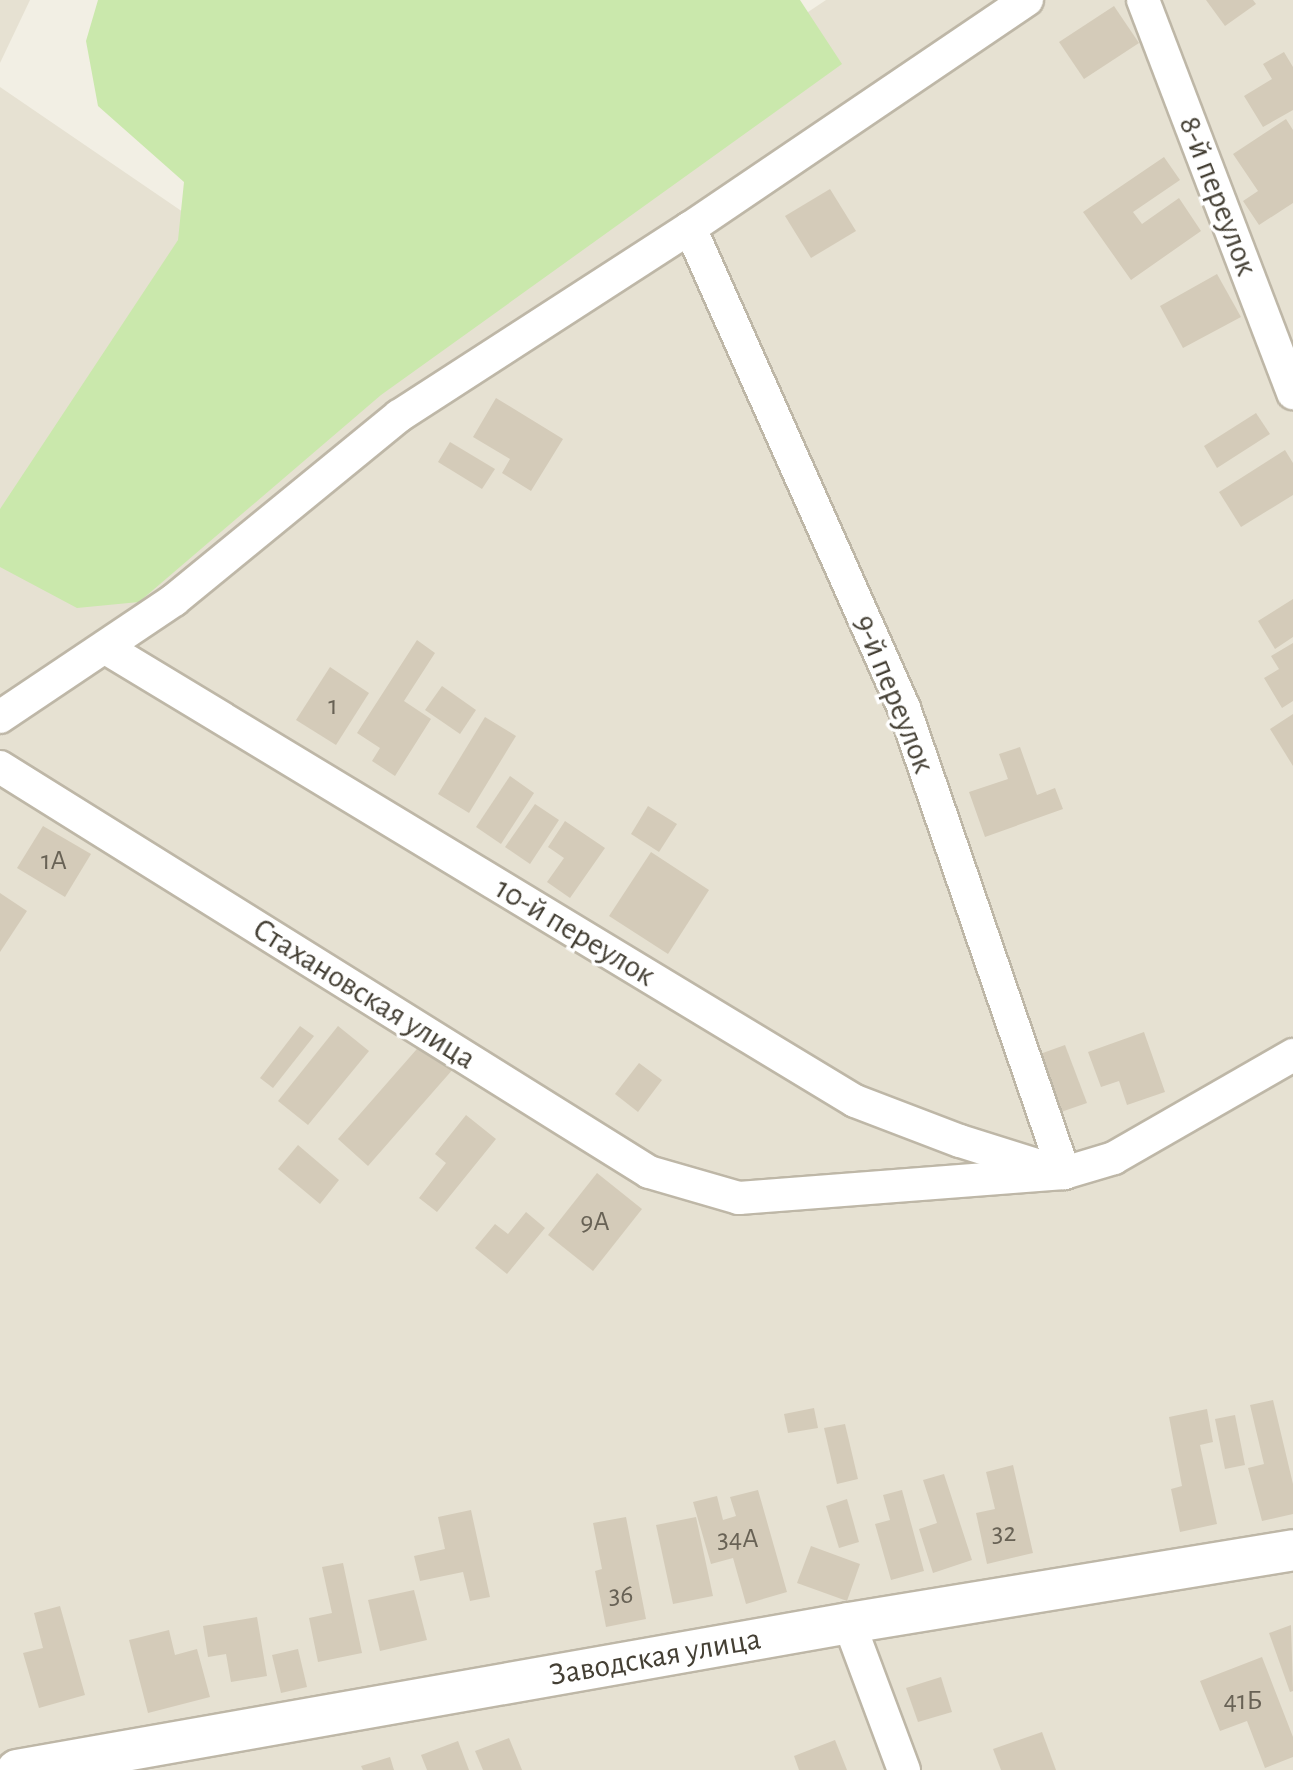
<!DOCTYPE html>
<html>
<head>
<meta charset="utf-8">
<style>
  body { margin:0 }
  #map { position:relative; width:1293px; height:1770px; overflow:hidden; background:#f2efe4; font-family:"Alegreya Sans",sans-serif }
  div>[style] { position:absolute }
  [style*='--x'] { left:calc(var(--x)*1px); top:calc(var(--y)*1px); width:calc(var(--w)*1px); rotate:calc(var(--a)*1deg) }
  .residential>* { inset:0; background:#e6e1d2 }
  .green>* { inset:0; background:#cae8ac }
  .building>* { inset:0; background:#d4cbb9 }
  .roads { filter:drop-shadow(2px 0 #beb7a7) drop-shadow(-2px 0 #beb7a7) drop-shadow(0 2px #beb7a7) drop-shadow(0 -2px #beb7a7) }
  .minor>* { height:32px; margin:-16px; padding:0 16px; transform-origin:16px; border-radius:16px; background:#fff }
  .tertiary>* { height:40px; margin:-20px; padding:0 20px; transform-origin:20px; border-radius:20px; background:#fff }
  span { translate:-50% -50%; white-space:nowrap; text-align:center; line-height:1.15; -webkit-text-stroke:7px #fff; paint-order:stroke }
  .number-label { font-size:28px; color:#686255 }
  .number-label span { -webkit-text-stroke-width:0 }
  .street-label { font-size:32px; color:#443f34 }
</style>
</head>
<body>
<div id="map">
  <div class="residential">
    <div style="clip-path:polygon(0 0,30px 0,0 63px)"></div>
    <div style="clip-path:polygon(826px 0,1293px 0,1293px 1770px,0 1770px,0 87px,344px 322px)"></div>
  </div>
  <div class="green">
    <div style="clip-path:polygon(98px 0,800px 0,842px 64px,381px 395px,139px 602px,77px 608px,0 567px,0 509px,178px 240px,184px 182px,98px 106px,86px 41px)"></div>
  </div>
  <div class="building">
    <div style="clip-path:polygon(1206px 0,1253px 0,1256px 4px,1225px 26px)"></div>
    <div style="clip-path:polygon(1114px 6px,1139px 43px,1084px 79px,1059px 42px)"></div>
    <div style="clip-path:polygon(1284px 52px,1293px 67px,1293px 110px,1263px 127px,1244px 96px,1272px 79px,1263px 64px)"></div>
    <div style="clip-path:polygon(1286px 119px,1293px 130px,1293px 203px,1259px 225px,1243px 201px,1258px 191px,1233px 154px)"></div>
    <div style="clip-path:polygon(1164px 157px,1180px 180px,1133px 212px,1142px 224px,1179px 198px,1201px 231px,1131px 280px,1083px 212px)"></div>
    <div style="clip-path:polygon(830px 189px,856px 231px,811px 258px,785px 216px)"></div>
    <div style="clip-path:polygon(1217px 274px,1241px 317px,1183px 348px,1160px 306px)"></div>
    <div style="clip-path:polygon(496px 398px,563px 439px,531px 491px,502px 473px,510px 459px,473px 437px)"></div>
    <div style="clip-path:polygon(1256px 413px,1270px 434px,1217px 468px,1204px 446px)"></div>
    <div style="clip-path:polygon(450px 442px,495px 469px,482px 489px,438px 462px)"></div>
    <div style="clip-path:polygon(1285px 450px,1293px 463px,1293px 495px,1241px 527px,1219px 492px)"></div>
    <div style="clip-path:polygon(1293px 599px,1293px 637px,1275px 649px,1258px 621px)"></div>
    <div style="clip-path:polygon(417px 640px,435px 653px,404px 701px,431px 719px,395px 776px,372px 761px,380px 748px,357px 733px)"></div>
    <div style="clip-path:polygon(1293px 643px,1293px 701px,1282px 708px,1264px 678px,1279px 669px,1271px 656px)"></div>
    <div style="clip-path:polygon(330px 667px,369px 693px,336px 745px,296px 720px)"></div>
    <div style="clip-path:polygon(442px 686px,476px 710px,460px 734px,425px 710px)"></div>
    <div style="clip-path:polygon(1293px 714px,1293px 766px,1270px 729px)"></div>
    <div style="clip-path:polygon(485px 717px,516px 736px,469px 813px,438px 794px)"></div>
    <div style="clip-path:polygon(1020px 747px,1037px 795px,1055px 788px,1063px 809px,985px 837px,969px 792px,1008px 779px,999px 754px)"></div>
    <div style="clip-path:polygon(510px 776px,534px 793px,501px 844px,476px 827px)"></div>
    <div style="clip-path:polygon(535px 804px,559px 820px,530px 864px,505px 847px)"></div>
    <div style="clip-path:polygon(648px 806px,677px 824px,659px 852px,631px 834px)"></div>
    <div style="clip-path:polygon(565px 821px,605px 848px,570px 898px,547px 882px,564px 858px,548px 847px)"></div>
    <div style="clip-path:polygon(43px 826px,91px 854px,65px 897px,17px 868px)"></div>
    <div style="clip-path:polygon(651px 852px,709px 890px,668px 954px,609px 916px)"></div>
    <div style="clip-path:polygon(0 893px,27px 911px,0 952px)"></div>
    <div style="clip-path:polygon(300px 1026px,314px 1036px,273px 1088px,260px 1078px)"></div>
    <div style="clip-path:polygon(338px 1026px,369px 1051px,308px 1125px,278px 1101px)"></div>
    <div style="clip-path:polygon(1144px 1032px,1165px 1092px,1127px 1105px,1119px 1081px,1101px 1087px,1088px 1052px)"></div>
    <div style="clip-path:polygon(423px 1042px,454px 1068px,368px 1166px,338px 1139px)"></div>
    <div style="clip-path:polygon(1065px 1045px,1087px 1103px,1061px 1112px,1040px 1054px)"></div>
    <div style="clip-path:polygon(639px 1063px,662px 1080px,638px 1112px,615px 1094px)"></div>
    <div style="clip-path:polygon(466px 1115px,496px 1139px,437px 1212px,419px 1198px,446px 1163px,435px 1154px)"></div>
    <div style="clip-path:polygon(298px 1145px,339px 1180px,320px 1204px,278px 1169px)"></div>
    <div style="clip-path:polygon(597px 1173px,642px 1209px,593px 1271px,548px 1235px)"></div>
    <div style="clip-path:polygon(526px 1212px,545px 1228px,507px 1274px,475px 1248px,495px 1224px,508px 1234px)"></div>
    <div style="clip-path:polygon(1273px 1400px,1293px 1484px,1293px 1514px,1262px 1521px,1248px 1468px,1264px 1464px,1250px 1405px)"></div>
    <div style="clip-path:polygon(814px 1408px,818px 1428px,788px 1433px,784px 1414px)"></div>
    <div style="clip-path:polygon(1207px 1409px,1213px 1442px,1200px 1445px,1217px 1524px,1180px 1532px,1171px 1489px,1182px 1486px,1169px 1417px)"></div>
    <div style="clip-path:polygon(1235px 1415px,1245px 1465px,1225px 1469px,1215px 1419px)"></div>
    <div style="clip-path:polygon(845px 1424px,858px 1479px,837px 1484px,824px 1428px)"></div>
    <div style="clip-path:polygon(1013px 1465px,1033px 1553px,987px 1564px,976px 1513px,995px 1509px,986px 1472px)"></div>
    <div style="clip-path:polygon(944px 1474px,972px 1560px,933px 1573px,919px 1529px,937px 1523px,923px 1480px)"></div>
    <div style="clip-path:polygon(758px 1490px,787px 1592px,746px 1604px,733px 1558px,711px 1564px,693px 1502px,717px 1496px,723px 1520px,736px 1516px,730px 1497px)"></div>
    <div style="clip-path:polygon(902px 1490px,924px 1571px,891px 1580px,875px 1524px,890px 1520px,883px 1495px)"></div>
    <div style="clip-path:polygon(847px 1499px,859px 1542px,839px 1548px,826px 1506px)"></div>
    <div style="clip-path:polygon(471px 1510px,490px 1597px,470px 1601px,463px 1572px,420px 1581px,414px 1556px,445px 1549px,438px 1517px)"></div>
    <div style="clip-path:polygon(626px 1517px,646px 1619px,606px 1627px,595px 1571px,602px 1569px,593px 1523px)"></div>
    <div style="clip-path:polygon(696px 1517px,713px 1596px,673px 1604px,656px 1525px)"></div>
    <div style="clip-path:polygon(811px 1546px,860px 1564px,847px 1601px,797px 1583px)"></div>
    <div style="clip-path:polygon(343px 1563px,362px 1653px,318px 1662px,309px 1618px,332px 1613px,322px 1567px)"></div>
    <div style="clip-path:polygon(414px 1590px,427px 1640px,380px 1651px,368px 1600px)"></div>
    <div style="clip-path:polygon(60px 1606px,85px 1695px,39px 1708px,23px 1653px,43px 1648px,34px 1613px)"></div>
    <div style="clip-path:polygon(257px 1617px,267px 1676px,231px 1682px,226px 1654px,208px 1657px,203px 1626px)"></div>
    <div style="clip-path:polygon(1291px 1625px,1293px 1691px,1290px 1692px,1269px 1633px)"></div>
    <div style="clip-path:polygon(169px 1630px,175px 1655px,197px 1649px,210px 1697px,148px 1713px,129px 1640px)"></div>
    <div style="clip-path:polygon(298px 1649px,307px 1687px,281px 1693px,272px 1655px)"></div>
    <div style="clip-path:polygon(1262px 1657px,1293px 1737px,1293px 1757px,1265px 1768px,1247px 1721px,1220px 1731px,1200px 1681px)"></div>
    <div style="clip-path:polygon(941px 1677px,952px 1712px,918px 1722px,906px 1688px)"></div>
    <div style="clip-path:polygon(1042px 1732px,1056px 1770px,1001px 1770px,993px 1749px)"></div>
    <div style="clip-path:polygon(509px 1738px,522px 1770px,483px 1770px,475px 1751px)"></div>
    <div style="clip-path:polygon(835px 1740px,847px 1770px,799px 1770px,794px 1756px)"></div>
    <div style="clip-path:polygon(458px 1741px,469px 1770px,427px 1770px,421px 1755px)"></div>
    <div style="clip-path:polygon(390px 1757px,394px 1770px,363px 1770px,361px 1766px)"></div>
  </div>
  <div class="roads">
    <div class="minor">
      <div style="--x:1143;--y:0;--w:421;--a:69.1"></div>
      <div style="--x:690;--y:228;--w:526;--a:65.97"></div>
      <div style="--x:904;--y:708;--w:492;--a:71"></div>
      <div style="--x:106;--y:648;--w:875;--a:31.17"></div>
      <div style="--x:855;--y:1101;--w:112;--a:20.9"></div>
      <div style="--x:960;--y:1141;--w:90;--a:17.4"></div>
      <div style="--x:0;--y:717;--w:210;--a:-33.9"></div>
      <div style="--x:174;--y:600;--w:291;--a:-39.3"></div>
      <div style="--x:399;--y:416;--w:346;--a:-32.9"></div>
      <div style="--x:690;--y:228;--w:407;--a:-34.1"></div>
      <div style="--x:0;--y:767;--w:765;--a:31.97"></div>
      <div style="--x:649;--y:1172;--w:94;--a:16.1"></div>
      <div style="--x:739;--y:1198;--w:326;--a:-4.4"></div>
      <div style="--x:1064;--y:1173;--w:52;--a:-16.7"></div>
      <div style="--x:1114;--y:1158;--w:207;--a:-29.9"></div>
      <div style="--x:849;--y:1623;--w:157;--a:69.5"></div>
    </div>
    <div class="tertiary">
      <div style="--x:17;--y:1770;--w:845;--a:-10.02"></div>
      <div style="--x:849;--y:1623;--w:450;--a:-9.3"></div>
    </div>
  </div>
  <div class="number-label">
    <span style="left:333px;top:706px">1</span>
    <span style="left:54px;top:861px">1А</span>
    <span style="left:595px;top:1222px">9А</span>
    <span style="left:1004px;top:1533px">32</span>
    <span style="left:738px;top:1539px">34А</span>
    <span style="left:621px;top:1595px">36</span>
    <span style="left:1243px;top:1701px">41Б</span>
  </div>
  <div class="street-label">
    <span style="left:1218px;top:196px;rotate:69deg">8-й переулок</span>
    <span style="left:894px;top:694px;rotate:68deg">9-й переулок</span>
    <span style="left:575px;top:932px;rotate:31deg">10-й переулок</span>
    <span style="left:364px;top:994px;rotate:32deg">Стахановская улица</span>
    <span style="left:655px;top:1657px;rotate:-10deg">Заводская улица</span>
  </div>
</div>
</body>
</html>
